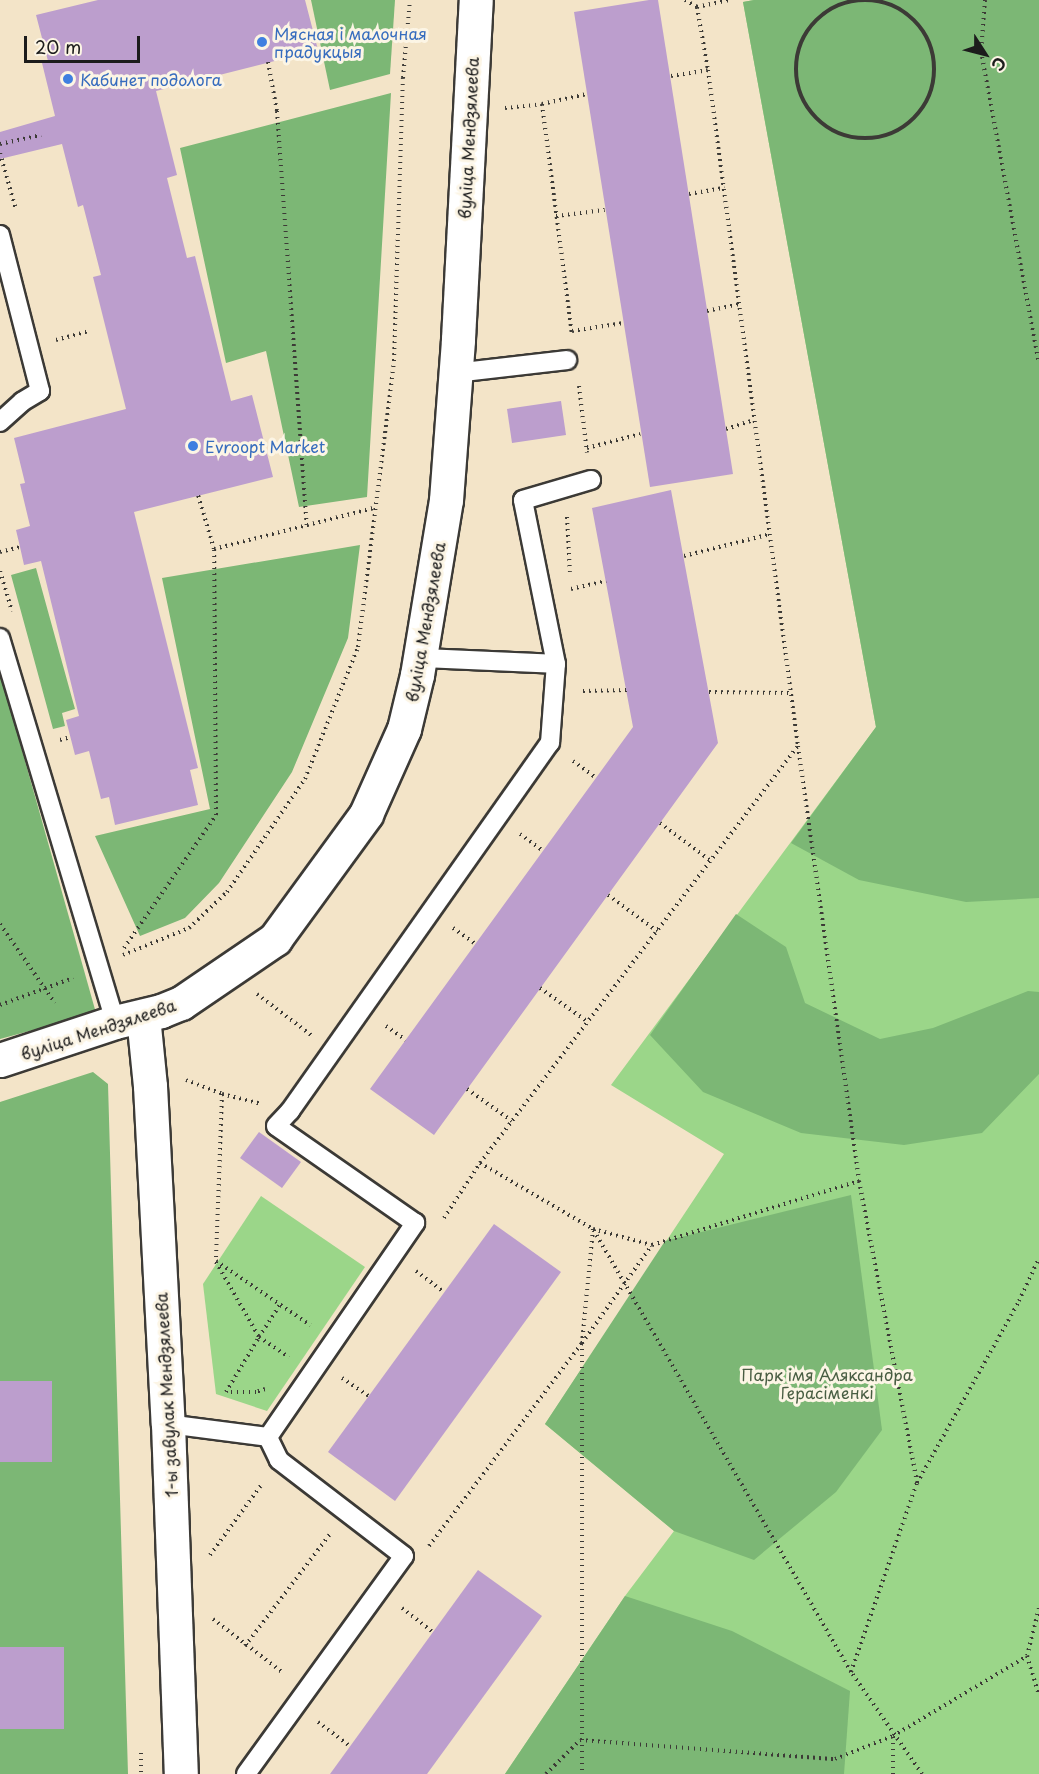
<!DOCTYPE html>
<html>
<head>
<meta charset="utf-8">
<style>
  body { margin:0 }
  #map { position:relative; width:1039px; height:1774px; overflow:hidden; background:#f3e4c8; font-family:"Playpen Sans",sans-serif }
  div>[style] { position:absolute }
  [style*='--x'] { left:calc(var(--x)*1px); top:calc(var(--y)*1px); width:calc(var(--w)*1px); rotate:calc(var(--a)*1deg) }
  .green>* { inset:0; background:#9bd689 }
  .forest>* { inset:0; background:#7cb775 }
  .building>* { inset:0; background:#bc9ecd }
  .path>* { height:4px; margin-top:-2px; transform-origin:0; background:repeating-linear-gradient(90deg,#3c3a36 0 1.5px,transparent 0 6px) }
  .path>.ring { margin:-2px; padding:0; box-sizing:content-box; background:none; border:4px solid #3c3a36; border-radius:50% }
  .roads { filter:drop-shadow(2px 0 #3c3a36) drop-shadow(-2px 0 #3c3a36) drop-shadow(0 2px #3c3a36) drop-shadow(0 -2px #3c3a36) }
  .service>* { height:18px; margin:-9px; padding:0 9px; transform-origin:9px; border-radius:9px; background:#fff }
  .minor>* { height:33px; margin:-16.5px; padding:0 16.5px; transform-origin:16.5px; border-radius:16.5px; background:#fff }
  .dots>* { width:16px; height:16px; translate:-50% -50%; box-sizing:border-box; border:3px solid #fcf5e5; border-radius:50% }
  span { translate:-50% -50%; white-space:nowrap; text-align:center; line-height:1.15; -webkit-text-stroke:6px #fcf5e5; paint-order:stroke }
  .shop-label { font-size:16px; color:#366cbe }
  .left { translate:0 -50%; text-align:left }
  .street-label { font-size:16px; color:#1c1c1c }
  .park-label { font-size:16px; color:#485d42 }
  .north { position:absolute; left:955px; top:24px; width:60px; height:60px; -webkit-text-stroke:4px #fcf5e5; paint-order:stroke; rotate:126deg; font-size:16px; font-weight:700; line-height:24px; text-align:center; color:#1c1c1c }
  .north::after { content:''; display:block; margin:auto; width:21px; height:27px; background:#1c1c1c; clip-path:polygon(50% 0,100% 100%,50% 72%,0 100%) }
  .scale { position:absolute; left:24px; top:36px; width:116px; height:27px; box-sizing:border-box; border:3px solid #1c1c1c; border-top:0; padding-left:8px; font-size:18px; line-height:21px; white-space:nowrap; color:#1c1c1c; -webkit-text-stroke:4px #fcf5e5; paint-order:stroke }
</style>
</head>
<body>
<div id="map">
  <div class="green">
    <div style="clip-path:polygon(754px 0,1039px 0,1039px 1774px,505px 1774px,625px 1596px,674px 1531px,545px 1424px,724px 1154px,611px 1085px,876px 727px,743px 2px)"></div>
    <div style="clip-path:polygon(261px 1196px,365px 1267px,267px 1411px,216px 1394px,203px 1284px)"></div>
  </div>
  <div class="forest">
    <div style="clip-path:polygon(311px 0,395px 0,390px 74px,330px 90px)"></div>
    <div style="clip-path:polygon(754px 0,1039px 0,1039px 898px,966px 902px,859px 880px,791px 843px,876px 727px,743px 2px)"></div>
    <div style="clip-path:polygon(391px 93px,367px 497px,299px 507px,266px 351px,226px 363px,180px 148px)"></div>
    <div style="clip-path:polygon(360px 545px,348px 638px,292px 772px,219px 883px,185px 918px,140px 936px,95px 836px,210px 809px,162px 578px)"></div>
    <div style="clip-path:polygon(36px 568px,75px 709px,62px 713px,65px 726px,53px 729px,11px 575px)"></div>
    <div style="clip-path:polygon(0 672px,96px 1013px,0 1039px)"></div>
    <div style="clip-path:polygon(736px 914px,786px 947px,805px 1003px,880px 1039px,933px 1028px,1028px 991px,1039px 992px,1039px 1074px,982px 1133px,904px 1145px,801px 1133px,703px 1092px,650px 1035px)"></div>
    <div style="clip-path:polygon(93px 1072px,108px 1084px,128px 1774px,0 1774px,0 1729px,64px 1728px,64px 1647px,0 1647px,0 1462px,52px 1461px,52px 1381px,0 1381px,0 1102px)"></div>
    <div style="clip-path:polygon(851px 1195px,882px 1430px,836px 1492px,754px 1560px,674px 1531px,545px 1424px,665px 1241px)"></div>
    <div style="clip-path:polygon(625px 1596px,732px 1631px,850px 1691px,844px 1774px,505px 1774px)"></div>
  </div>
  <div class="building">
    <div style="clip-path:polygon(98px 0,305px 0,318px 50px,156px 91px,177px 175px,167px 178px,187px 258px,195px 256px,231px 401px,252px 395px,273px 477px,134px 512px,198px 768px,190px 770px,198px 805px,115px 825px,109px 797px,101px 799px,89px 751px,75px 755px,66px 720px,79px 716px,41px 561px,24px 565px,20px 547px,16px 530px,30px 526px,20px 484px,25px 483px,14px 438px,126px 409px,93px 277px,101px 275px,83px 205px,78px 207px,62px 144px,0 159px,0 132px,55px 116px,42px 63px,48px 61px,36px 15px)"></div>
    <div style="clip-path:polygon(649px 0,658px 0,733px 474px,650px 487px,574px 12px)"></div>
    <div style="clip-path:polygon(561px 401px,566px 435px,512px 443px,507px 409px)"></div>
    <div style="clip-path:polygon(671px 490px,718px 743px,434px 1135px,370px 1089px,633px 727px,592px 508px)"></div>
    <div style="clip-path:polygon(259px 1132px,301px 1162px,282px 1188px,240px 1158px)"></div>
    <div style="clip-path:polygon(494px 1224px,561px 1272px,395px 1501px,328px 1452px)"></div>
    <div style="clip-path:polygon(0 1381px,52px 1381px,52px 1462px,0 1462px)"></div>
    <div style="clip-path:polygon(478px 1570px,542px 1616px,427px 1774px,330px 1774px)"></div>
    <div style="clip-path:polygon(0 1647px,64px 1647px,64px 1729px,0 1729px)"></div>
  </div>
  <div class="path">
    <div class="ring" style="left:796px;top:0;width:134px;height:134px"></div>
    <div style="--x:685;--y:0;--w:14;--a:30"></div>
    <div style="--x:697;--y:7;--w:64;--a:80.1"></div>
    <div style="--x:708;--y:70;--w:682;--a:82.42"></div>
    <div style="--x:798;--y:746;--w:439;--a:82"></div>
    <div style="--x:859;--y:1181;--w:308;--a:79.1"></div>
    <div style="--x:985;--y:0;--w:51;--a:94.5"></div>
    <div style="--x:981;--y:51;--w:317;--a:79.5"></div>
    <div style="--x:697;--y:7;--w:33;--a:-12"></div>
    <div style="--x:268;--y:62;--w:50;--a:79.6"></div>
    <div style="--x:277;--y:111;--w:415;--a:85.9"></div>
    <div style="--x:671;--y:76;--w:37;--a:-9"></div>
    <div style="--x:542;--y:104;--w:46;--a:-12.5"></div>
    <div style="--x:505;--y:108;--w:37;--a:-6"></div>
    <div style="--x:542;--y:104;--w:232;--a:82.6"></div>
    <div style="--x:0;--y:144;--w:42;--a:-12.4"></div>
    <div style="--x:0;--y:153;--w:59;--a:74.3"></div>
    <div style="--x:689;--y:194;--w:36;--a:-10"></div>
    <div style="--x:556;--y:216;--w:49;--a:-7"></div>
    <div style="--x:707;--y:311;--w:33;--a:-12"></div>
    <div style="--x:572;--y:331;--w:52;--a:-8.9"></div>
    <div style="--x:56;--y:340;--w:35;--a:-15"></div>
    <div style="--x:579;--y:386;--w:67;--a:83.2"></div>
    <div style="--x:726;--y:429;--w:29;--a:-18"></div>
    <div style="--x:587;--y:448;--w:55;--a:-14.8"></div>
    <div style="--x:567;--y:517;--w:55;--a:86.9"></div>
    <div style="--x:214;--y:549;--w:165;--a:-14.4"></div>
    <div style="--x:0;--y:552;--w:21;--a:-14"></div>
    <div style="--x:684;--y:556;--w:89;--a:-14.3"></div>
    <div style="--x:0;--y:571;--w:42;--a:73.3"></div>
    <div style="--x:571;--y:589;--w:36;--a:-13"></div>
    <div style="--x:583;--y:691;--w:44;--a:-1.3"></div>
    <div style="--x:709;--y:692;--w:82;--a:0.7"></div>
    <div style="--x:60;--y:740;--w:11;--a:-15"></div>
    <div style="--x:573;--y:761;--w:29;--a:36"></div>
    <div style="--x:660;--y:823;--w:64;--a:36.7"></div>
    <div style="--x:520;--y:834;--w:29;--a:36"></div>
    <div style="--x:608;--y:895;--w:61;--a:36.3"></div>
    <div style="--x:0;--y:924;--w:96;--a:55.2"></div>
    <div style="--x:453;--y:928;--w:28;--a:35"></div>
    <div style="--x:124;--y:948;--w:162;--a:-55.3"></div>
    <div style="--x:216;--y:815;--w:266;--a:-90.4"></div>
    <div style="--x:214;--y:549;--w:56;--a:-106.5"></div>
    <div style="--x:123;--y:955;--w:71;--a:-22.2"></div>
    <div style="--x:189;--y:928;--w:52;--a:-43.5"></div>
    <div style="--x:227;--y:892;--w:137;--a:-55.4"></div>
    <div style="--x:305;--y:779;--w:142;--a:-68.1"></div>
    <div style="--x:358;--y:647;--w:288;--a:-82.8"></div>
    <div style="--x:394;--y:361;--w:283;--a:-88.2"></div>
    <div style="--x:403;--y:78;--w:78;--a:-84.9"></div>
    <div style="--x:540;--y:988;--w:59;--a:35.3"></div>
    <div style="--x:257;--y:994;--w:68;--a:37.2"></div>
    <div style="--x:0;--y:1005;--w:78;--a:-20.3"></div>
    <div style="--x:386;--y:1026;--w:24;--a:35"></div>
    <div style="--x:186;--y:1080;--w:39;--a:21"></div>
    <div style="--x:222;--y:1094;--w:38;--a:14"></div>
    <div style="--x:467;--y:1089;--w:55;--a:35.4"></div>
    <div style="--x:222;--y:1094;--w:167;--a:92.1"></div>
    <div style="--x:216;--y:1261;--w:114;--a:34.2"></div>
    <div style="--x:480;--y:1163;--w:131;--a:30.3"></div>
    <div style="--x:593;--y:1229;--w:115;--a:95.5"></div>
    <div style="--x:582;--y:1343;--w:431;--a:90"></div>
    <div style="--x:444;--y:1218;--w:66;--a:-56.8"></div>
    <div style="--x:480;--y:1163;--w:523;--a:-52.69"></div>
    <div style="--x:216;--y:1262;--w:86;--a:60.2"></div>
    <div style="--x:259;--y:1337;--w:38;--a:-57"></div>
    <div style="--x:416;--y:1271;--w:35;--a:37"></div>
    <div style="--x:342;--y:1378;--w:32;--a:34"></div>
    <div style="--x:265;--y:1389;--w:9;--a:162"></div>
    <div style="--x:256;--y:1392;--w:30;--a:180"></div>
    <div style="--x:226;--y:1392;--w:64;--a:-59"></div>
    <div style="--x:259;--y:1337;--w:36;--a:34"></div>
    <div style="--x:429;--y:1546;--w:254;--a:-53"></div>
    <div style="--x:582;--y:1343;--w:120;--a:-54.5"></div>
    <div style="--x:210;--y:1555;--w:88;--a:-53.8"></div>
    <div style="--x:402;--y:1608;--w:39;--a:38"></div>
    <div style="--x:1039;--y:1608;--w:49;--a:104"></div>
    <div style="--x:1027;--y:1656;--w:41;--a:72.9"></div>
    <div style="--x:213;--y:1619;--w:88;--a:37.6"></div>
    <div style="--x:245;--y:1646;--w:141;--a:-52.8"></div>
    <div style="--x:851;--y:1672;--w:513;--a:-120.22"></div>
    <div style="--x:593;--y:1229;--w:61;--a:15.2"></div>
    <div style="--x:652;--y:1245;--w:217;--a:-17.2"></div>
    <div style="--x:318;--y:1722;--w:40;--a:37"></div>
    <div style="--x:141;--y:1753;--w:21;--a:90"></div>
    <div style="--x:546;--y:1774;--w:48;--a:-45"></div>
    <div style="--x:580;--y:1740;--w:256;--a:4.3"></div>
    <div style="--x:835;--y:1759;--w:62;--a:-21.6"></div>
    <div style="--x:893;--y:1736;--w:156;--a:-30.8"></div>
    <div style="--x:893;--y:1774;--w:37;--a:-90"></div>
    <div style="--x:922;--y:1774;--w:124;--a:-124.8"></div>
    <div style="--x:851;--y:1672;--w:200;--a:-70.8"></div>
    <div style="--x:917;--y:1483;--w:209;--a:-60.7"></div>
    <div style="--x:1019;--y:1301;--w:47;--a:-65.1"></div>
  </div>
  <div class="roads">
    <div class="service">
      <div style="--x:0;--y:235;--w:161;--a:75.6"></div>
      <div style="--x:40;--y:391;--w:21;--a:149"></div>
      <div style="--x:22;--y:402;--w:30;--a:138"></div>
      <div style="--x:455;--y:373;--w:113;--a:-6.6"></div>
      <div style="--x:0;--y:638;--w:401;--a:73.3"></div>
      <div style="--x:421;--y:658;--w:135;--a:2.5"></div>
      <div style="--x:168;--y:1424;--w:101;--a:7.4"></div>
      <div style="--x:246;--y:1774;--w:269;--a:-54.1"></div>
      <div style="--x:404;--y:1556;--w:158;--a:-142.5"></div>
      <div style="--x:279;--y:1460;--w:25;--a:-116"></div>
      <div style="--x:268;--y:1437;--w:260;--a:-55.5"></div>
      <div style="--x:415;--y:1223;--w:169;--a:-145.1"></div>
      <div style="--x:276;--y:1126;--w:21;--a:-47"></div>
      <div style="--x:290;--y:1111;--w:451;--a:-54.8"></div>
      <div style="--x:550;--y:743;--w:79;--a:-85.7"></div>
      <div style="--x:556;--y:664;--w:167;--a:-101.4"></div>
      <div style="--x:523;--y:500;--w:71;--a:-16.4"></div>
    </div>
    <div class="minor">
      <div style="--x:143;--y:1016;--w:70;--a:84.3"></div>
      <div style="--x:150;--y:1086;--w:338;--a:87"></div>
      <div style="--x:168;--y:1424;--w:350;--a:87.9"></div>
      <div style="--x:0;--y:1060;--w:121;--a:-18.3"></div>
      <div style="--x:115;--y:1022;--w:47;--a:-13.4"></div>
      <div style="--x:161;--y:1011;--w:22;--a:-22"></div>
      <div style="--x:181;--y:1003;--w:114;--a:-34.2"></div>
      <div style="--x:275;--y:939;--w:155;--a:-53.9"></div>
      <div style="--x:366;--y:814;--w:93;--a:-65.9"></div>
      <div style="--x:404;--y:729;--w:56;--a:-76.5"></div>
      <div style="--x:417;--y:675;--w:177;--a:-80.6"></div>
      <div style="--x:446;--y:500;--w:161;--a:-85.7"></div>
      <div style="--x:458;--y:339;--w:339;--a:-87"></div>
    </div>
  </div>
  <div class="dots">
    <div style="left:262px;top:42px;background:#3f7fe0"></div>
    <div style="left:68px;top:79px;background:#3f7fe0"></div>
    <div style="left:193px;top:446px;background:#3f7fe0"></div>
  </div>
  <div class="shop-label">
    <span class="left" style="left:274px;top:42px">Мясная і малочная<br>прадукцыя</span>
    <span class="left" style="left:80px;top:79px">Кабинет подолога</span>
    <span class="left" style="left:205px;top:446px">Evroopt Market</span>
  </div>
  <div class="street-label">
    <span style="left:468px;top:138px;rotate:-87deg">вуліца Мендзялеева</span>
    <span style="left:425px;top:622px;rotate:-80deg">вуліца Мендзялеева</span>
    <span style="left:98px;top:1029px;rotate:-18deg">вуліца Мендзялеева</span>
    <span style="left:166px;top:1395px;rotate:-93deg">1-ы завулак Мендзялеева</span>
  </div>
  <div class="park-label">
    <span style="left:827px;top:1383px">Парк імя Аляксандра<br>Герасіменкі</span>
  </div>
  <div class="north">С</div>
  <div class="scale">20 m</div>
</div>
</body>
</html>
